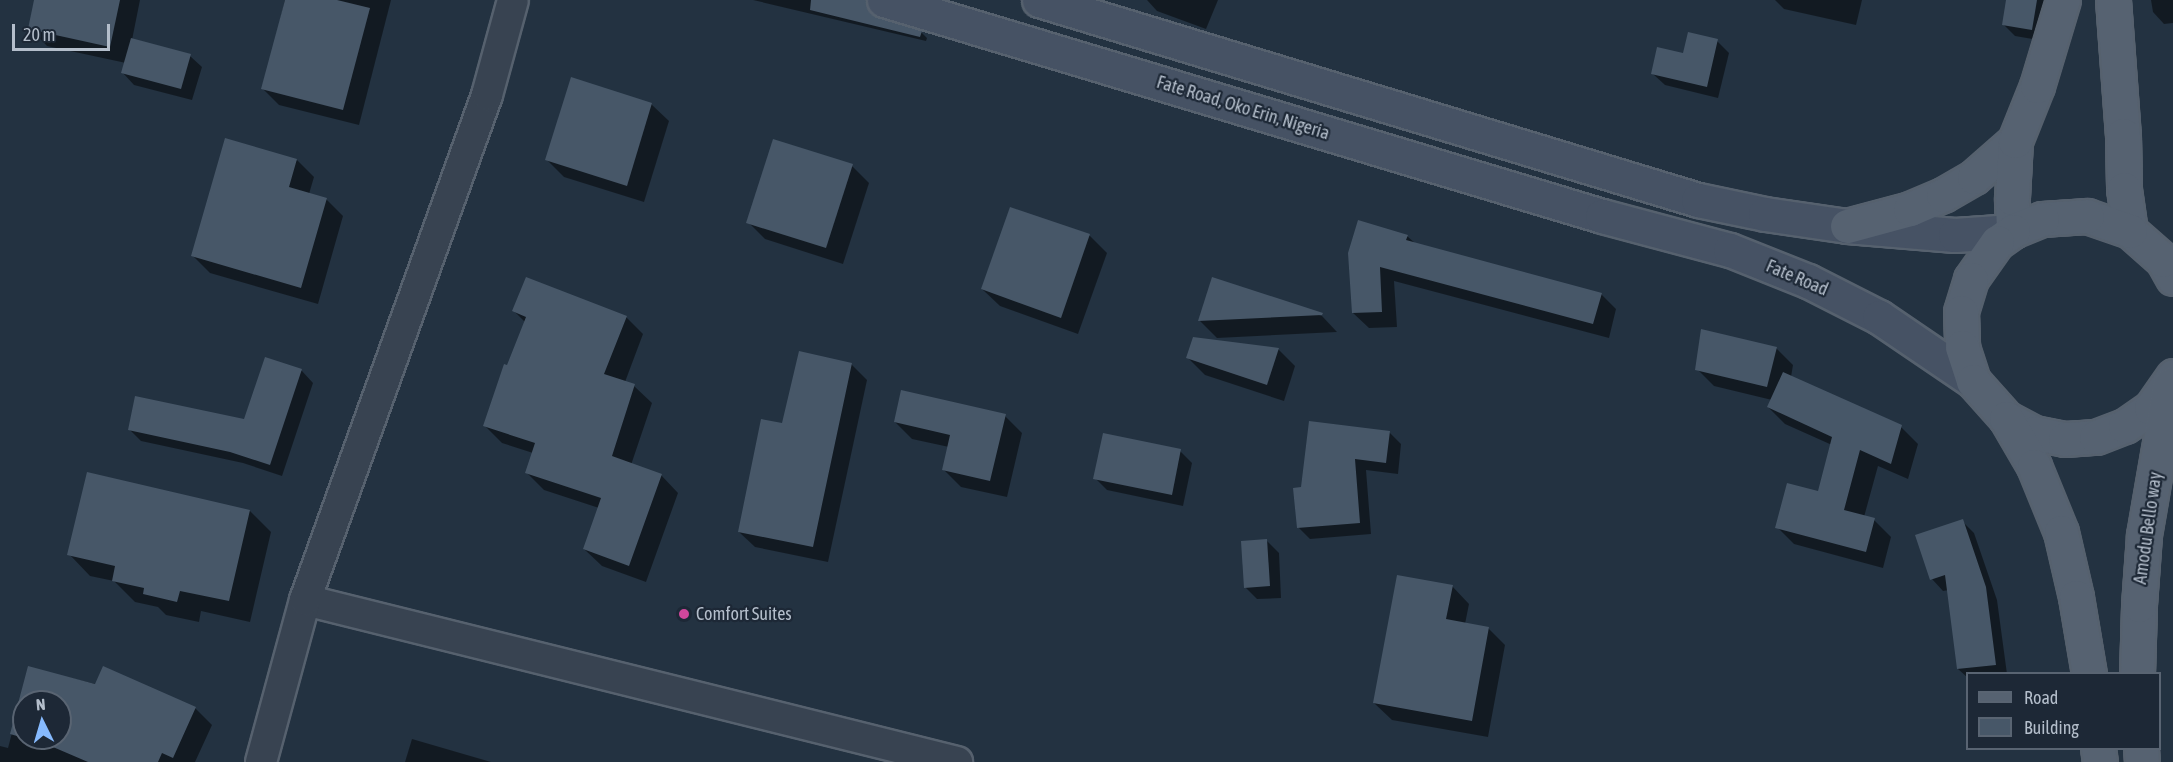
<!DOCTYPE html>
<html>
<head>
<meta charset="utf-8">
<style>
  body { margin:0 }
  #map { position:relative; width:2173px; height:762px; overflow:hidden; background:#233241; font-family:"Asap Condensed",sans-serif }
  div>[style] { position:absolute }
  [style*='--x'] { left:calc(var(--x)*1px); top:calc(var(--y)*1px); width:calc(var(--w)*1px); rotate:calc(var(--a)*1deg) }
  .shadow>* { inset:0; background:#0007 }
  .building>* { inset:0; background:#475768 }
  .roads { filter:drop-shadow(2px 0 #56616e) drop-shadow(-2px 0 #56616e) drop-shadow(0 2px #56616e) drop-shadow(0 -2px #56616e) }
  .street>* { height:30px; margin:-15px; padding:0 15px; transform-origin:15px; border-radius:15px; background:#384351 }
  .secondary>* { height:33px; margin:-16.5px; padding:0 16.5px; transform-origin:16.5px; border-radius:16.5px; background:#465264 }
  .primary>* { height:33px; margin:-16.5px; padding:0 16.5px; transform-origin:16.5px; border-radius:16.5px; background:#566271 }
  .dots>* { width:16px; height:16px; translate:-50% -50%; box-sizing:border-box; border:3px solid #1d2836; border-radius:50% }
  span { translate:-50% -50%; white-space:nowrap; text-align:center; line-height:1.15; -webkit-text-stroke:4.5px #1d2836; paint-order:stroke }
  .street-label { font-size:18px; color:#b4becb }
  .poi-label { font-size:18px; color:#b4becb }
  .left { translate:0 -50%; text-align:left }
  .legend { position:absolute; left:1966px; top:672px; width:195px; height:78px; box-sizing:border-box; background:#1d2836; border:2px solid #596472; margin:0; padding:8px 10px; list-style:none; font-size:18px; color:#b4becb }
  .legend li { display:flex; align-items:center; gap:12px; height:30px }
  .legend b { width:30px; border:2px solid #596472 }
  .north { position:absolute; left:12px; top:690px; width:60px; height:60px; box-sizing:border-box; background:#1d2836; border:2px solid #596472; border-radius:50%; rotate:355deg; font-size:16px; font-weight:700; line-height:24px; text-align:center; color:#b4becb }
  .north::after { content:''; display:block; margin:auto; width:21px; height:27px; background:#86bafe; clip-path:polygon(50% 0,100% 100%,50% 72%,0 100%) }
  .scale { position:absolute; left:12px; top:24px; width:98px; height:27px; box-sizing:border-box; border:3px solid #b4becb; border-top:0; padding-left:8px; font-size:18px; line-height:21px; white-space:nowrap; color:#b4becb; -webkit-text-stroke:4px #1d2836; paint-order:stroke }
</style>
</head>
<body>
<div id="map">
  <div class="shadow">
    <div style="clip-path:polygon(36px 0,140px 0,132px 40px,190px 56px,202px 67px,192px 100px,134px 85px,123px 73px,126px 63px,47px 46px,30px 28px)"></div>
    <div style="clip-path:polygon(285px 0,391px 0,359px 125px,279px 105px,263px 89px)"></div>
    <div style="clip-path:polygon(753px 0,872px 0,873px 16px,921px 32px,927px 38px,926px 41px)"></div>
    <div style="clip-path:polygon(1147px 0,1218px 0,1206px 29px,1157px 11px)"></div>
    <div style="clip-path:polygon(1775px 0,1862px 0,1856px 25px,1784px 9px)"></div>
    <div style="clip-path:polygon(2008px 0,2045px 0,2049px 8px,2044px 41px,2015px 36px,2003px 24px)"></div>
    <div style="clip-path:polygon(2151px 0,2173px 0,2173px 23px,2164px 24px,2153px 12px)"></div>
    <div style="clip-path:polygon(1717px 41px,1729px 53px,1718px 98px,1665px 85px,1653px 74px,1684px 55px)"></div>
    <div style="clip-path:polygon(651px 104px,669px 121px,644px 202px,564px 177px,547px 160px)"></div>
    <div style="clip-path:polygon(297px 160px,314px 177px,309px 194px,326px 199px,343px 216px,318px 304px,210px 273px,193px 256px)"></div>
    <div style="clip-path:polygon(852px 166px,869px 183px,843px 264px,765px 239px,748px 222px)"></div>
    <div style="clip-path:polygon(1011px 208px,1090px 236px,1107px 253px,1078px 334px,1000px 306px,982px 289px)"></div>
    <div style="clip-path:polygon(1407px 236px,1416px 244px,1601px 294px,1616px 309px,1609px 338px,1394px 281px,1397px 327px,1369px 328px,1353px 313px,1349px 253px)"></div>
    <div style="clip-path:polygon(1213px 279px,1322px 316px,1337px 332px,1217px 338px,1200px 321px)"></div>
    <div style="clip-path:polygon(514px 311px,626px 317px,643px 334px,625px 382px,634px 386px,652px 403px,631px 465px,661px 475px,678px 493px,646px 582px,602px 566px,584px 549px,599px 508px,544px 490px,527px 473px,533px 453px,502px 443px,485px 426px,525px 322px)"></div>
    <div style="clip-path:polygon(1776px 348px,1793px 365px,1791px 377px,1901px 427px,1918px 444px,1908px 479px,1878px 466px,1864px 517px,1874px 520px,1891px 537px,1883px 568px,1794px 544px,1777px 527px,1819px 493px,1832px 445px,1785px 424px,1768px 407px,1772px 400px,1714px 386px,1697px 369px)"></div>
    <div style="clip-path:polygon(1278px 349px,1295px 366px,1284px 401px,1205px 375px,1188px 358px)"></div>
    <div style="clip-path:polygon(266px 359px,302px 371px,313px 383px,282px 476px,243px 463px,141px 441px,129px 429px,245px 421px)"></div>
    <div style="clip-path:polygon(851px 364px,867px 380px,828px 562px,755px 547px,739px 532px,783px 425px)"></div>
    <div style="clip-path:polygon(1005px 416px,1022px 433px,1007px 497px,961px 487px,944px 470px,949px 447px,912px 439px,895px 422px)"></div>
    <div style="clip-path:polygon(1389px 432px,1401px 444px,1398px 474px,1366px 470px,1371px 534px,1310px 539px,1298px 527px,1302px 489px)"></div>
    <div style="clip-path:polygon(1180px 451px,1192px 463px,1183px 506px,1107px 490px,1095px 478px)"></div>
    <div style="clip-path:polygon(250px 511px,271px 532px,250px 622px,201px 611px,199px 622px,166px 615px,158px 607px,135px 602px,114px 581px,90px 576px,69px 554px)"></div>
    <div style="clip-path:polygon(1962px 521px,1974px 533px,1997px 600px,2007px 674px,1968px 674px,1968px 678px,1958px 669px,1949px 590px,1943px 591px,1932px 579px)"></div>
    <div style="clip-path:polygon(1267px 541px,1279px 553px,1281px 598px,1257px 599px,1245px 587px)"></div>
    <div style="clip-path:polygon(1452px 586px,1469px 604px,1465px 624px,1488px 628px,1505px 645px,1488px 737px,1392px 720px,1374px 703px)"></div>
    <div style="clip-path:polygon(evenodd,29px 668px,195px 708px,212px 725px,195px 762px,0 762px,0 746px,8px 748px,29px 668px,24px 702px,60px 702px,60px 738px,24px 738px,24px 702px)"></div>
    <div style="clip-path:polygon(412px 739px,491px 762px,405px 762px)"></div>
  </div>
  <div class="building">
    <div style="clip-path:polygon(34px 0,120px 0,110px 47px,28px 29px)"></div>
    <div style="clip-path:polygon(285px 0,337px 0,370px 8px,343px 110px,261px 89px)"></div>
    <div style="clip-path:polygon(811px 0,866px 0,871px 13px,922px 31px,920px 37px,810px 10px)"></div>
    <div style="clip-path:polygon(2006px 0,2037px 0,2032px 30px,2002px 25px)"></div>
    <div style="clip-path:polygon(1688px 32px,1718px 39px,1707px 87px,1651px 74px,1657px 47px,1683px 53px)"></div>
    <div style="clip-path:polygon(131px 38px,191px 54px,181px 89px,121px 73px)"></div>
    <div style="clip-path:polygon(571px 77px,652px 103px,627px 186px,545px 160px)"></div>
    <div style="clip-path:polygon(225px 138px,297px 159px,289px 187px,327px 198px,301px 288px,191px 256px)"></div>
    <div style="clip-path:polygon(773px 139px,853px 164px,826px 248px,746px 223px)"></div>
    <div style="clip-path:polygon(1010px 207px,1090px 234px,1061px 318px,981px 289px)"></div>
    <div style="clip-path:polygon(1358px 220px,1408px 235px,1406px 240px,1602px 293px,1593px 324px,1380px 267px,1382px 312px,1352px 313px,1348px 253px)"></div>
    <div style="clip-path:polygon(526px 277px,627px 316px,604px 374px,635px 384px,612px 456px,662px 474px,629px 566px,583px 549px,601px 498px,525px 473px,535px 443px,483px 426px,504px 364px,507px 365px,526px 317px,512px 311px)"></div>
    <div style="clip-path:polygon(1212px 277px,1323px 313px,1322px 315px,1198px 321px)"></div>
    <div style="clip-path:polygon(1701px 329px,1777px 347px,1767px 387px,1695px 370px)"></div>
    <div style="clip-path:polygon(1193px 337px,1279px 348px,1267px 385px,1186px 358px)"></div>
    <div style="clip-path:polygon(799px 351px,852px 363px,813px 547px,738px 532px,761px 419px,782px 423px)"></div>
    <div style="clip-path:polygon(265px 357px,302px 369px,270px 465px,230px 452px,128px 430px,135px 396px,244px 419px)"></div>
    <div style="clip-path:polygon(1783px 372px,1902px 425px,1891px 464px,1860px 450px,1844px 510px,1875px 518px,1866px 552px,1775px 528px,1787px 483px,1818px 491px,1832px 437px,1767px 407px)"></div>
    <div style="clip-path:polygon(901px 390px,1006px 414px,990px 481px,942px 470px,950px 435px,894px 422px)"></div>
    <div style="clip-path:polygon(1309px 421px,1390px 431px,1386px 463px,1355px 459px,1360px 523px,1297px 528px,1293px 488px,1301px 487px)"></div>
    <div style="clip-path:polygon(1103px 433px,1181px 449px,1172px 495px,1093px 479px)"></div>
    <div style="clip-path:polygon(87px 472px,250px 510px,229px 601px,180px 591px,177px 602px,143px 594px,144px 588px,112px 581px,115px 566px,67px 555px)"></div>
    <div style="clip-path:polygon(1963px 519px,1986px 587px,1996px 665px,1957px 669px,1945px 575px,1930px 580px,1915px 535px)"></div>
    <div style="clip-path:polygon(1267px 539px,1270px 586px,1244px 588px,1241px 541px)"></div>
    <div style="clip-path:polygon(1397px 575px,1453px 585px,1446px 619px,1489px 627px,1472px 721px,1373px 703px)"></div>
    <div style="clip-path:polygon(28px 666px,95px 684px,103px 666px,196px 707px,173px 758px,162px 753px,158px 762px,88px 762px,46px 744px,24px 738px,60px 738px,60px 702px,24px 702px,24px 738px,10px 734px)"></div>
  </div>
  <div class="roads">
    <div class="street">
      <div style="--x:305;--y:600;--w:672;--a:13.95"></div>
      <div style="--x:261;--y:762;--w:168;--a:-74.8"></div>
      <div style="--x:305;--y:600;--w:537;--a:-70.18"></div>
      <div style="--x:487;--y:95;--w:98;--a:-74.7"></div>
    </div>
    <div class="secondary">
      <div style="--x:884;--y:0;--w:750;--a:16.74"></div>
      <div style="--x:1602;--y:216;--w:132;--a:14.9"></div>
      <div style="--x:1730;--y:250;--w:84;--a:21.7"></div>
      <div style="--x:1808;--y:281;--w:80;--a:26.9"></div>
      <div style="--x:1879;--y:317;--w:114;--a:34.2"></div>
      <div style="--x:1039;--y:0;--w:689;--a:16.88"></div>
      <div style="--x:1698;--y:200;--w:68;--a:11.8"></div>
      <div style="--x:1765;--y:214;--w:83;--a:8.3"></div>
      <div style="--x:1847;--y:226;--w:108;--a:4.8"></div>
      <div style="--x:1955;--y:235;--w:58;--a:-3.9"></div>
    </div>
    <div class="primary">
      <div style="--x:2113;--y:0;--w:135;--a:85.8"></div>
      <div style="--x:2123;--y:135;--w:54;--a:88.9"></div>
      <div style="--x:2124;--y:189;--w:42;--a:81.9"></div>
      <div style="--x:1847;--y:226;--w:65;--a:-15.1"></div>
      <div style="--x:1910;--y:209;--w:36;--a:-23"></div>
      <div style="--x:1943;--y:195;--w:36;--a:-30"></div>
      <div style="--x:1974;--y:177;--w:55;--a:-41.3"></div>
      <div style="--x:2013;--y:231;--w:33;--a:-92"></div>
      <div style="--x:2012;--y:198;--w:57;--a:-87"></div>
      <div style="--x:2015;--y:141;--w:59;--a:-68.2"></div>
      <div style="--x:2037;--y:86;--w:90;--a:-73.2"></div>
      <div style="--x:2173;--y:278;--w:21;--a:-119"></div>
      <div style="--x:2163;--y:260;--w:44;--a:-138.7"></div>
      <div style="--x:2130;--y:231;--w:46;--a:-160.8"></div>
      <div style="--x:2087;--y:216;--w:45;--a:176.2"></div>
      <div style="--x:2042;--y:219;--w:31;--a:158"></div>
      <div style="--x:2013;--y:231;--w:19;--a:145"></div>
      <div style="--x:1997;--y:242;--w:45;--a:125.1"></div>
      <div style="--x:1971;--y:279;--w:34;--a:107"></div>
      <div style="--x:1961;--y:312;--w:35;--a:88"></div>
      <div style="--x:1962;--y:347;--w:36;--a:72"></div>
      <div style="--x:1973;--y:381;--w:50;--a:48.3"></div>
      <div style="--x:2006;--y:418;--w:32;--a:28"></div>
      <div style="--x:2034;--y:433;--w:32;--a:11"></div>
      <div style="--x:2065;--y:439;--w:31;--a:-4"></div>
      <div style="--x:2096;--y:437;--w:31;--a:-21"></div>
      <div style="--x:2125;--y:426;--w:32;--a:-35"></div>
      <div style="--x:2151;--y:408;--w:39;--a:-55"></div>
      <div style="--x:2006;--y:418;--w:56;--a:59.7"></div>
      <div style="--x:2034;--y:466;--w:71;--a:67.8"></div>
      <div style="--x:2061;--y:532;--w:67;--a:77"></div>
      <div style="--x:2076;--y:597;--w:78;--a:80.4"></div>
      <div style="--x:2137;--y:674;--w:69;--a:-88.3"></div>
      <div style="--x:2139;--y:605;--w:70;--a:-85.9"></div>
      <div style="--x:2144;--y:535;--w:153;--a:-80.2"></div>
      <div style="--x:2098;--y:748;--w:14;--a:82"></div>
      <div style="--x:2141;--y:748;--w:14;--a:86"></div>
    </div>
  </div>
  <div class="dots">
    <div style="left:684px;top:614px;background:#d1479c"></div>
  </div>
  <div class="street-label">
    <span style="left:1243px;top:108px;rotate:17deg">Fate Road, Oko Erin, Nigeria</span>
    <span style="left:1797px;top:278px;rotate:23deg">Fate Road</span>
    <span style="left:2148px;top:528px;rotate:-82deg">Amodu Bello way</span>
  </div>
  <div class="poi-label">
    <span class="left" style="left:696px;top:614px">Comfort Suites</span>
  </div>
  <ul class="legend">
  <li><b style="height:8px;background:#566271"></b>Road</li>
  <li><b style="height:16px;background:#475768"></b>Building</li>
  </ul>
  <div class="north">N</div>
  <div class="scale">20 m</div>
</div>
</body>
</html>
